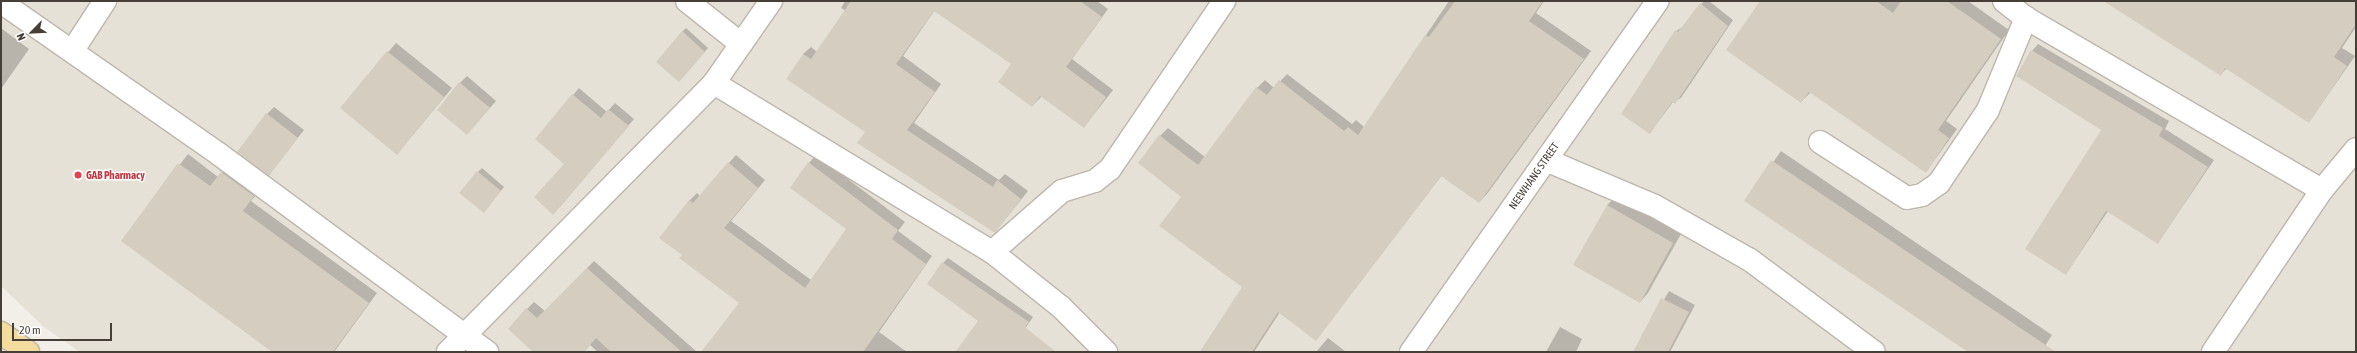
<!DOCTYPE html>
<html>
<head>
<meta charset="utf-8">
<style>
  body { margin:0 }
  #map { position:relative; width:2357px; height:353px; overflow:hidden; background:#f2efe8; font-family:"Asap Condensed",sans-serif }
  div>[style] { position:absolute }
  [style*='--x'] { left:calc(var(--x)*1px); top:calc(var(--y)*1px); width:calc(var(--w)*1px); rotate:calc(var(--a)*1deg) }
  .residential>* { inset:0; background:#e6e1d6 }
  .shadow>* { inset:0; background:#0003 }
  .building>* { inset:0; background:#d6cdc1 }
  .roads { filter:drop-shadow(1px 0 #bdb6ab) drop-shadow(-1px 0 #bdb6ab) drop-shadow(0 1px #bdb6ab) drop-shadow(0 -1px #bdb6ab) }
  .minor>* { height:22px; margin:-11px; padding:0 11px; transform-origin:11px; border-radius:11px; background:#fff }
  .major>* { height:22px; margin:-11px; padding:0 11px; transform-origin:11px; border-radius:11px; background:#f4db9e }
  .dots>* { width:11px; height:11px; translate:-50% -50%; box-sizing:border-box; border:2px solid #fff; border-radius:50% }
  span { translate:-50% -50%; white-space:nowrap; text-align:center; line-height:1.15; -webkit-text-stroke:3px #fff; paint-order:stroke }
  .health-label { font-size:11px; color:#be3a42; font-weight:700 }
  .left { translate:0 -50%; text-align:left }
  .street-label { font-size:11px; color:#453f37 }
  .frame { position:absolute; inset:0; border:2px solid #453f37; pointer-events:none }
  .north { position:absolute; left:12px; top:12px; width:40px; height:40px; -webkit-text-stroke:3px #fff; paint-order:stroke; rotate:246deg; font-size:11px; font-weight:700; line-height:16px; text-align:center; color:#453f37 }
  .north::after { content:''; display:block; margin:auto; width:14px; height:18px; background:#453f37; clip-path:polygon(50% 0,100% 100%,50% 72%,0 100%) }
  .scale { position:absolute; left:12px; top:323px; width:100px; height:18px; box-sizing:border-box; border:2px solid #453f37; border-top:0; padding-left:5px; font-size:12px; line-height:14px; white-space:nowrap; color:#453f37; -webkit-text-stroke:3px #fff; paint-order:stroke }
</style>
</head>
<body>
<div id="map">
  <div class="residential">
    <div style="clip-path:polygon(1px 1px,2356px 1px,2356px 352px,80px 352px,44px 327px,1px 286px)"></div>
  </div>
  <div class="shadow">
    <div style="clip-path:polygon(845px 1px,1097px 1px,1108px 9px,1072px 59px,1113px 90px,1084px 127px,1042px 96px,1032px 106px,1013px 64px,935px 10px,903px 56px,941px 84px,914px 123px,999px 180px,1005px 174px,1028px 191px,995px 232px,858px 143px,866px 131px,803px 54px,811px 47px,817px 52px,846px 11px,841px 8px)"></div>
    <div style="clip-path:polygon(1449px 1px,1544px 1px,1536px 13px,1591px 51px,1487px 194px,1479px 202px,1442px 175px,1316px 340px,1280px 312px,1254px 352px,1200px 352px,1243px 286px,1183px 197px,1160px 136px,1168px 128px,1205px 157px,1257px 88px,1265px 80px,1274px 88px,1287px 74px,1352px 124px,1356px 120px,1364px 127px)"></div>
    <div style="clip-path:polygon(1704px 1px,1709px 1px,1733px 20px,1681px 98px,1673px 102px,1650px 133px,1676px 31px,1683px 27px)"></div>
    <div style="clip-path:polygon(1781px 1px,1968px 1px,2009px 30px,1946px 121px,1957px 129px,1926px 172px,1811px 92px,1801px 102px)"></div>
    <div style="clip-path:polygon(2105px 1px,2356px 1px,2356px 27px,2342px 48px,2355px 56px,2309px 122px,2227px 68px,2221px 74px)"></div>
    <div style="clip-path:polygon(1px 28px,29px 49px,1px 89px)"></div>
    <div style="clip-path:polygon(686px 28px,708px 48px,683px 77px,682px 32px)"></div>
    <div style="clip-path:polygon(396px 43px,452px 88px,397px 154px,341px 108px)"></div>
    <div style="clip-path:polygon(2038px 44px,2169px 121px,2165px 129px,2214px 160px,2158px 243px,2108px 211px,2066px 274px,2102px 129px,2032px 51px)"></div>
    <div style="clip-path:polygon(467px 76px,496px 101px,467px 134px,460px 83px)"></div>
    <div style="clip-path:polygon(579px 88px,607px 112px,615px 103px,634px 119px,560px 207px,565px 164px,536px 139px)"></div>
    <div style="clip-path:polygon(274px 107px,304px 130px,269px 174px,267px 114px)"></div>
    <div style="clip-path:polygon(1781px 151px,2052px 335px,2041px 352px,1970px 352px,1746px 201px)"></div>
    <div style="clip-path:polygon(188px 154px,218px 177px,231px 163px,263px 186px,251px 201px,377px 293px,334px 352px,274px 352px,122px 240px)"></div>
    <div style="clip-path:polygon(736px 155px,765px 180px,731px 221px,811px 280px,848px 229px,809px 163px,816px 155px,905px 222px,898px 231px,932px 256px,879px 332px,907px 352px,702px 352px,740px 302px,661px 237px,690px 200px,697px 193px,700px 196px)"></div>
    <div style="clip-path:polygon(482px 168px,504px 187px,487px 208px,478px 172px)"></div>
    <div style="clip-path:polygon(1616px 197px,1681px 234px,1648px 293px,1640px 302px,1607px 205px)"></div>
    <div style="clip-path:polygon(948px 258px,1033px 317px,1018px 339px,992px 352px,957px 352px,979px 321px,943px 263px)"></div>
    <div style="clip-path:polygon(594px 261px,697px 352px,598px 352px,590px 345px,584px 352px,535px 352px,527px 309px,534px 302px,545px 311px)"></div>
    <div style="clip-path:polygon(1669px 291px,1695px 305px,1670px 352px,1634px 352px)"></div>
    <div style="clip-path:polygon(1560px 327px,1582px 339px,1576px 352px,1546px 352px)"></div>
    <div style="clip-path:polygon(1328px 338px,1346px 352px,1316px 352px)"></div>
  </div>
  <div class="building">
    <div style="clip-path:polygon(851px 1px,1080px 1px,1102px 17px,1066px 67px,1106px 97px,1084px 128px,1040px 96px,1032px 107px,998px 82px,1011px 64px,934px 11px,896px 64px,935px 92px,907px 130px,993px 187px,997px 180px,1021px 199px,995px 233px,857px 143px,865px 132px,786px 79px,803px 54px,811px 59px)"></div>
    <div style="clip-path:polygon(1455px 1px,1543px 1px,1529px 21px,1584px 59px,1479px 203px,1441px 176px,1316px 341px,1278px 312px,1252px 352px,1200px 352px,1242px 287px,1159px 226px,1181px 197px,1138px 163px,1159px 135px,1198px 165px,1256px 87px,1267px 95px,1279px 80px,1344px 131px,1348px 127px,1358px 135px,1425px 35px,1429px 37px)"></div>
    <div style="clip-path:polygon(1760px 1px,1876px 1px,1893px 13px,1901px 1px,1947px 1px,2001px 39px,1938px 130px,1949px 138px,1926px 173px,1809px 92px,1801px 103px,1726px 50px)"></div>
    <div style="clip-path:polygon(2103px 1px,2356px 1px,2356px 24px,2334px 57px,2347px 66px,2309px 123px,2225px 68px,2221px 76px)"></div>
    <div style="clip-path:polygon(1700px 3px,1728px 26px,1675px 104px,1672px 102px,1650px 134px,1621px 114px,1675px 30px,1678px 32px)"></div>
    <div style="clip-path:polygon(682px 31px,705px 52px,679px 82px,656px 62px)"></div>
    <div style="clip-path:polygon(2031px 50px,2163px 128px,2159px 136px,2208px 167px,2158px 244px,2106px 211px,2066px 275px,2025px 249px,2101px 130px,2016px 76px)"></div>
    <div style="clip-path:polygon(387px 51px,444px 97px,397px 155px,340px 108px)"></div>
    <div style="clip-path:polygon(459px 82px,490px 108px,467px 135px,437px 110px)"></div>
    <div style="clip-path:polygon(572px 94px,601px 118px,608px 109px,629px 126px,553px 215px,534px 197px,564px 164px,535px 139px)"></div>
    <div style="clip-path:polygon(266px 113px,298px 138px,269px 176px,237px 152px)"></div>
    <div style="clip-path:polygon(1771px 160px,2056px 352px,1968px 352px,1744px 201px)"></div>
    <div style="clip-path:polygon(728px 162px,758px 188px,724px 228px,805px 288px,846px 229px,790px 188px,808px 162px,898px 230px,892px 239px,926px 264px,863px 352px,701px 352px,739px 303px,679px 258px,682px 255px,659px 238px,689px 200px,693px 203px)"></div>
    <div style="clip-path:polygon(178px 163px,210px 186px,221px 172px,254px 196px,243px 211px,369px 303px,333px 352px,272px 352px,121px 241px)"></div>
    <div style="clip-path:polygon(477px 171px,501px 191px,484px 213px,459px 193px)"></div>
    <div style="clip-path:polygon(1607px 205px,1673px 243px,1640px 303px,1573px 265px)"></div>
    <div style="clip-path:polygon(942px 262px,1029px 322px,1025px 327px,1056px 352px,955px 352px,978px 321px,927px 284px)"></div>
    <div style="clip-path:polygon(587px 268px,643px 318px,682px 352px,611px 352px,596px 338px,584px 352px,533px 352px,508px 329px,526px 308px,537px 318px)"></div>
    <div style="clip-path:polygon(1661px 298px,1689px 312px,1668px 352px,1633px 352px)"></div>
  </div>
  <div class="roads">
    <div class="minor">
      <div style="--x:687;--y:1;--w:69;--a:38.5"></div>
      <div style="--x:2004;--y:1;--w:28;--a:38"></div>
      <div style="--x:2026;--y:18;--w:342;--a:30.2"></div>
      <div style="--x:1;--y:2;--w:267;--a:34.9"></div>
      <div style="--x:220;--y:155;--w:332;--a:36.4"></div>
      <div style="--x:73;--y:50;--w:59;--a:-56.9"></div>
      <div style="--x:714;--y:83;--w:325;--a:31.3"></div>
      <div style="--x:992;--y:252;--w:88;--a:38.6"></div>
      <div style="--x:1061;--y:307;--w:64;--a:45"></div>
      <div style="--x:1820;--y:142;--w:103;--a:32.8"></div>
      <div style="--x:1907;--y:198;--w:15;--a:-11"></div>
      <div style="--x:1922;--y:195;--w:21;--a:-35"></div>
      <div style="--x:1939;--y:183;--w:88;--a:-56.1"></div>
      <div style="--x:1988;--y:110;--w:100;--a:-67.6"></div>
      <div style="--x:1546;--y:160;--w:118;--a:22.9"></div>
      <div style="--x:1655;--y:206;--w:109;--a:29.6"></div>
      <div style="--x:1750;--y:260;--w:154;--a:36.6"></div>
      <div style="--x:992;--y:252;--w:93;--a:-41.1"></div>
      <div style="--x:1062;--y:191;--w:34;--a:-17"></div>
      <div style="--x:1095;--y:181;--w:19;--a:-39"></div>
      <div style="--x:1110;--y:169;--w:203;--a:-55.8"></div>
      <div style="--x:448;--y:352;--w:378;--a:-45.3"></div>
      <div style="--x:714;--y:83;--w:100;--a:-55.2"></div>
      <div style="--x:1411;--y:352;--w:429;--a:-54.9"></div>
      <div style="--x:2213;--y:352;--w:195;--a:-56.1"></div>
      <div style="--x:2322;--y:190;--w:53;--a:-50.3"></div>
    </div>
    <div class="major">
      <div style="--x:1;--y:333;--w:33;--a:35"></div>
    </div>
  </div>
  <div class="dots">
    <div style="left:78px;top:175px;background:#e0444e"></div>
  </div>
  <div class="health-label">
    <span class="left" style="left:86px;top:175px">GAB Pharmacy</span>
  </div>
  <div class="street-label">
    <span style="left:1534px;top:176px;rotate:-55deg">NEEWHANG STREET</span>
  </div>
  <div class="frame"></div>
  <div class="north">N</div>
  <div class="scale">20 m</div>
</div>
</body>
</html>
